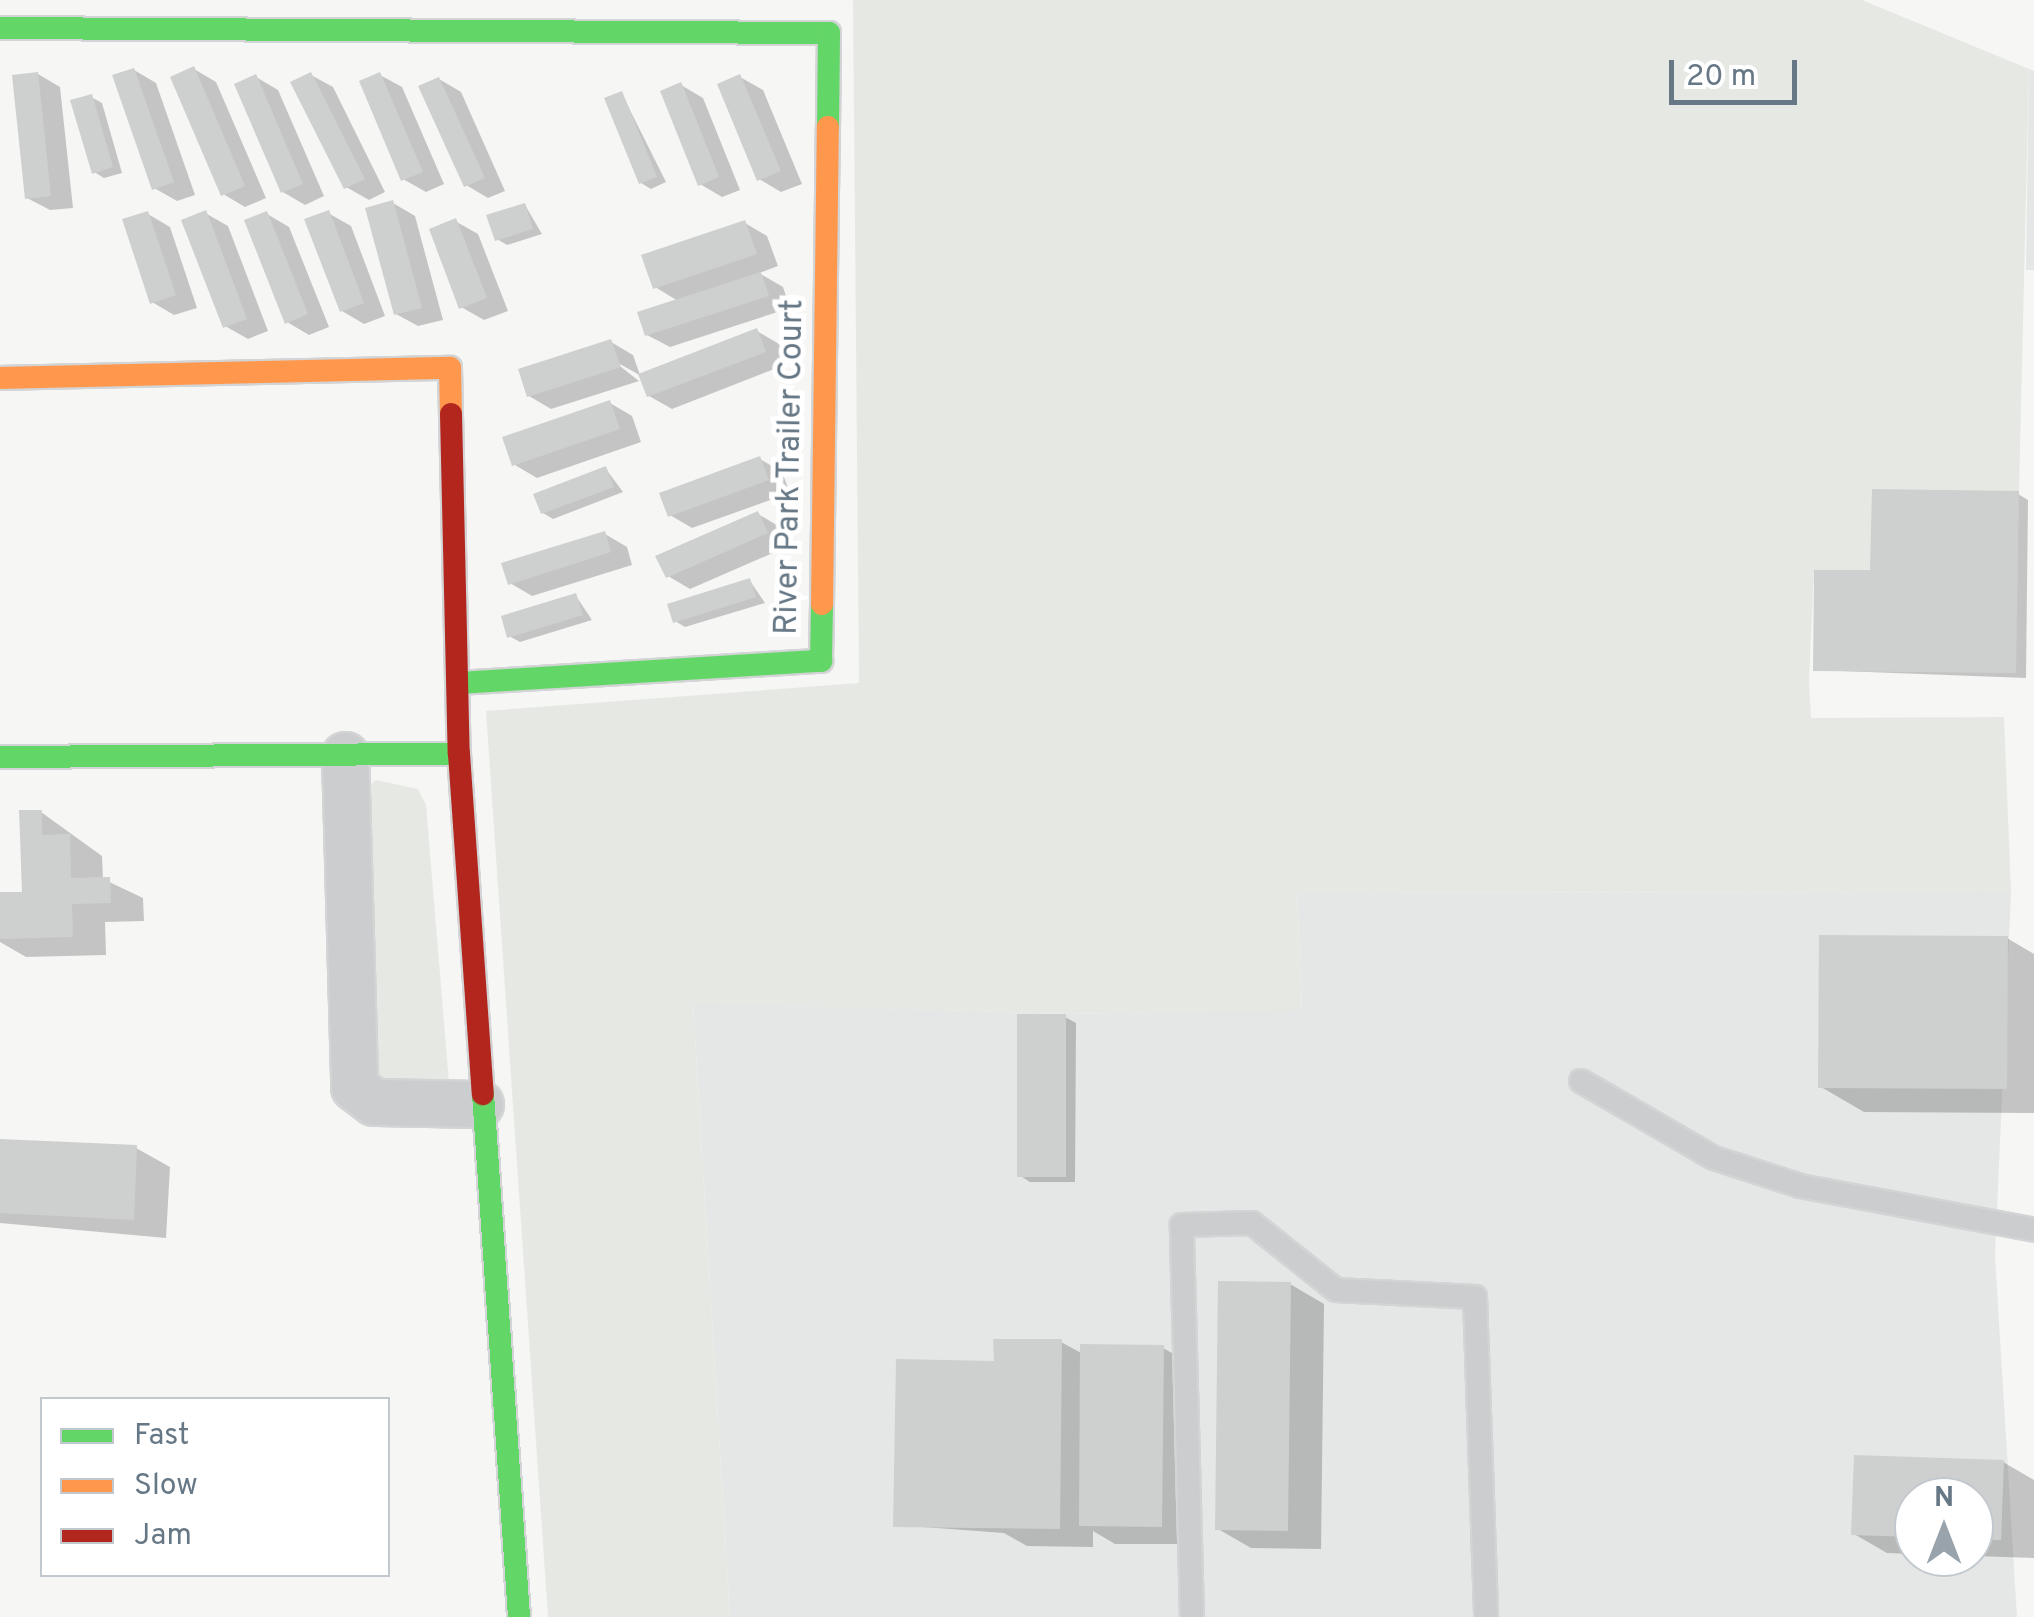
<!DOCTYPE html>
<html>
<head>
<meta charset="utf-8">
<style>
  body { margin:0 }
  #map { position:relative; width:2034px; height:1617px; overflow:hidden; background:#f6f6f5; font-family:Overpass,sans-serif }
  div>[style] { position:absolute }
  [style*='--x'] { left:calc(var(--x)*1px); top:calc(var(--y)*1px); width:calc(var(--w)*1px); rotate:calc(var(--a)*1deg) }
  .built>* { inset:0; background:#e5e6e6 }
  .green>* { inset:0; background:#e6e9e3 }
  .shadow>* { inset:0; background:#0003 }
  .building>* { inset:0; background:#ced0d0 }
  .roads { filter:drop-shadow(2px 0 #d3d4d5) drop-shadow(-2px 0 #d3d4d5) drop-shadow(0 2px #d3d4d5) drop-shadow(0 -2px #d3d4d5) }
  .lane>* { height:22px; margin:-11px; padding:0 11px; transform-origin:11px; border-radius:11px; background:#cccdce }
  .street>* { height:45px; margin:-22.5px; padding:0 22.5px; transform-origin:22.5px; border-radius:22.5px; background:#cccdce }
  .fast>* { height:22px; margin:-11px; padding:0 11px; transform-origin:11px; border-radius:11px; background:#63d668 }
  .slow>* { height:22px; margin:-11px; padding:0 11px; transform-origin:11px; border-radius:11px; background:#ff974d }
  .jam>* { height:22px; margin:-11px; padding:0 11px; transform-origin:11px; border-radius:11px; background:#b3261e }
  span { translate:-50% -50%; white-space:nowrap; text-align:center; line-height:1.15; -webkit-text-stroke:10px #fff; paint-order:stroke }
  .street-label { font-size:32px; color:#667785 }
  .legend { position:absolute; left:40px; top:1397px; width:350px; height:180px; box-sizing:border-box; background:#fff; border:2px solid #c2c9ce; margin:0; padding:12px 18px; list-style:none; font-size:30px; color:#667785 }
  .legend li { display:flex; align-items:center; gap:20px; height:50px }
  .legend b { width:50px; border:2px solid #c2c9ce }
  .north { position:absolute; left:1894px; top:1477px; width:100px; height:100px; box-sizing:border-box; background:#fff; border:2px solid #c2c9ce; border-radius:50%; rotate:0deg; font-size:28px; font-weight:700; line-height:40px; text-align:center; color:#667785 }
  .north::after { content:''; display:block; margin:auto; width:35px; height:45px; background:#98a3ac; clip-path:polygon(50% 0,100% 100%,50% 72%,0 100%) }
  .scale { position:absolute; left:1669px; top:60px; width:128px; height:45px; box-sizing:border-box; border:5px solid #667785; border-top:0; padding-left:12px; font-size:30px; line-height:35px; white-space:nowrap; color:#667785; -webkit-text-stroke:8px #fff; paint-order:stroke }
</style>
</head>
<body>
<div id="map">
  <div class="built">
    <div style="clip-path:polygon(2029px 69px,2034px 71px,2034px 270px,2026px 270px)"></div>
    <div style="clip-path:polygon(evenodd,2011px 892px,1995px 1256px,2017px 1617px,730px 1617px,693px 1002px,1066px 1014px,1302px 1009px,1297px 893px,2011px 892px,1914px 1497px,1974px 1497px,1974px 1557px,1914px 1557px,1914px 1497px)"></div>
  </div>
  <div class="green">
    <div style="clip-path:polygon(853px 0,1862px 0,2029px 69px,2019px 491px,1870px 570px,1814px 570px,1809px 681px,1811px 718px,2004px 717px,2011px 892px,1297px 893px,1302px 1010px,1066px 1014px,693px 1003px,730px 1617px,548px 1617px,486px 711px,859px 683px)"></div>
    <div style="clip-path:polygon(376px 780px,418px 789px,426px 805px,449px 1083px,373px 1081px,359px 794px)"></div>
  </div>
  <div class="shadow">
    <div style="clip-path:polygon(194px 69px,216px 82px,266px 198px,245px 207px,223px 194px)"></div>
    <div style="clip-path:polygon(134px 70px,156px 83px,195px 195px,177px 201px,154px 188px)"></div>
    <div style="clip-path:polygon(38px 74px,60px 87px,73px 208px,50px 210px,27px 198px)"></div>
    <div style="clip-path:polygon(311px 75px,333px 87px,385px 192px,369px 200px,346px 187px)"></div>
    <div style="clip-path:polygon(380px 75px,402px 87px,444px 184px,426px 192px,403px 179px)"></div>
    <div style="clip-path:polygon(256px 77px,278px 90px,324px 196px,305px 205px,283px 192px)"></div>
    <div style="clip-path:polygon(740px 77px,763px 90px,802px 184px,781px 192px,759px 179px)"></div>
    <div style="clip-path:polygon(439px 79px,461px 92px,505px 191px,488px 198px,466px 185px)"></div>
    <div style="clip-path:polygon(681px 85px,703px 98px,740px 190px,722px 197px,700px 184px)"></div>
    <div style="clip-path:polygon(622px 94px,666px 182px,651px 189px,641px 183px)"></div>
    <div style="clip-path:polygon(91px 97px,102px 103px,122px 173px,104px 178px,94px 172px)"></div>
    <div style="clip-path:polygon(393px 203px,415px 216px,443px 320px,418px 326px,396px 314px)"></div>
    <div style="clip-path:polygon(525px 205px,542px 234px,507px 245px,497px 239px)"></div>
    <div style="clip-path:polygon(205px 213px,228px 226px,268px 331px,248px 339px,225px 326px)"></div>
    <div style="clip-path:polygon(328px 213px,351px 226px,385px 316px,364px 324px,342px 311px)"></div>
    <div style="clip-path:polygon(148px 214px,170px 227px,197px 308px,174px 315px,152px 302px)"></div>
    <div style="clip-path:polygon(267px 214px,289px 227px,329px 327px,309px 335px,287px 322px)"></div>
    <div style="clip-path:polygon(455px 221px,478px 234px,508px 311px,484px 320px,461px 307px)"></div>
    <div style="clip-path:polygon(745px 223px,767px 236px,778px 266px,759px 273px,783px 287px,790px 308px,670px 347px,647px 335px,678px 301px,655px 287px)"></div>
    <div style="clip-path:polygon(757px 331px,779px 344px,787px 364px,672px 409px,649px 396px,643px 377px,611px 359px,639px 381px,551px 409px,529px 396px,611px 342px,633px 355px,640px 375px)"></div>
    <div style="clip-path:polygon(610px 403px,632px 416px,641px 442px,537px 478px,515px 465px)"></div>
    <div style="clip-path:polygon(760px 459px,782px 472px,790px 493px,692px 528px,670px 515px)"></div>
    <div style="clip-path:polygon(606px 469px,623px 492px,553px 519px,543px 513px)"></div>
    <div style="clip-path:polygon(2018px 494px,2028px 500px,2026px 678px,1815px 670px,1873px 572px)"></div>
    <div style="clip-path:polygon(758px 514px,780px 527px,789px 546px,690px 589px,668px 576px)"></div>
    <div style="clip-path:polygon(605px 534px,627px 547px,632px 565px,532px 596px,510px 583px)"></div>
    <div style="clip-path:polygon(750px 581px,765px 603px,685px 627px,675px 621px)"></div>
    <div style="clip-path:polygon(576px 596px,592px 620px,520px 642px,509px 636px)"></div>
    <div style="clip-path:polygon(41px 812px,102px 856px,103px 879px,143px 898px,144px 921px,105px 922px,106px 955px,26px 957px,0 942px,0 895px,24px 894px)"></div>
    <div style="clip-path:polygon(2007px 938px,2034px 954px,2034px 1113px,1864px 1112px,1821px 1087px)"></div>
    <div style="clip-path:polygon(1065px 1017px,1076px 1023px,1075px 1182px,1030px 1182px,1019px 1175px)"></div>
    <div style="clip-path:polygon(0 1141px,136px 1148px,170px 1167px,166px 1238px,0 1223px)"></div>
    <div style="clip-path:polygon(1290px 1284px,1324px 1304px,1321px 1549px,1251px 1548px,1218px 1529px)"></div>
    <div style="clip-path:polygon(1061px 1342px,1083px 1354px,1163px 1348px,1197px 1367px,1195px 1544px,1115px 1544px,1093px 1531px,1093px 1547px,1027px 1546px,1004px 1533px,896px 1525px,995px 1364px)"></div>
    <div style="clip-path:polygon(1857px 1457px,2003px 1462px,2034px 1480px,2034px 1558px,1974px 1556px,1974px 1497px,1914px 1497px,1914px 1554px,1887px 1553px,1854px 1534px)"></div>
  </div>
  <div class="building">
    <div style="clip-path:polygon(194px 66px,245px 186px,221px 196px,170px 77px)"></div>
    <div style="clip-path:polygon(134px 68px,174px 182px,152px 190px,112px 75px)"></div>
    <div style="clip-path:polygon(38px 72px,51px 196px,25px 199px,12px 75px)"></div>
    <div style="clip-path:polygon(311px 72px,365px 179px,344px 189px,290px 82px)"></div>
    <div style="clip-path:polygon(380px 72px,423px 172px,401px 181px,359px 81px)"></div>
    <div style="clip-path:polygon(256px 74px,303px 184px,281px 193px,234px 84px)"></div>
    <div style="clip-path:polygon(740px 74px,781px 171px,757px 181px,717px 84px)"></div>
    <div style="clip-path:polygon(439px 77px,485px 178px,464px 187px,418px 86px)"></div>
    <div style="clip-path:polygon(681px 82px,719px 177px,698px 186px,660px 91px)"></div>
    <div style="clip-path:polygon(622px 91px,657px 177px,639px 184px,604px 98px)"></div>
    <div style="clip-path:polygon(92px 94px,113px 167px,92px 174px,70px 100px)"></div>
    <div style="clip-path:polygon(393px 200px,422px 308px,394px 315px,365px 208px)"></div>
    <div style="clip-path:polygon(525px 203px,533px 229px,495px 241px,486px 215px)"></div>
    <div style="clip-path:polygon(206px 210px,247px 319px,223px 328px,181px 220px)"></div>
    <div style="clip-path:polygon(329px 210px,364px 303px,340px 312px,304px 219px)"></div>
    <div style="clip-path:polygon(148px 211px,176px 295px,150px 304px,122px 219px)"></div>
    <div style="clip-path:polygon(267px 211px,308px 314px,285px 324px,244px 220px)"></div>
    <div style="clip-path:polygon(456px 218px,487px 298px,459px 309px,429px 229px)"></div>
    <div style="clip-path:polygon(745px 220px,757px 254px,653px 289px,641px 255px)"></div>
    <div style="clip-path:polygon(761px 272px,769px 296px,645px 336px,637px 312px)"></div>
    <div style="clip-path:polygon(757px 328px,766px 352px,647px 397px,638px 374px)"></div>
    <div style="clip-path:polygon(611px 339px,621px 367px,527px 397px,518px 369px)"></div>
    <div style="clip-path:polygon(610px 400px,620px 429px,512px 466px,502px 437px)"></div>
    <div style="clip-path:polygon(760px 456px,769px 480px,668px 517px,659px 493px)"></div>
    <div style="clip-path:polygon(606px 466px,614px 487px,541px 514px,533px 494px)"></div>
    <div style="clip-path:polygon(1872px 489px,2019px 491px,2016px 673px,1813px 671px,1814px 570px,1870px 570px)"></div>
    <div style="clip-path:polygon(758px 511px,768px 533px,666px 578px,655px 556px)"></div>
    <div style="clip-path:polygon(605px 531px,611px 552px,508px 585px,501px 563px)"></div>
    <div style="clip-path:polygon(750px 578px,756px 597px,673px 623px,667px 604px)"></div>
    <div style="clip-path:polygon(576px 593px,583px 615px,507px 638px,501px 616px)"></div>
    <div style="clip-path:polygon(19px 810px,42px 810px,42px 835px,70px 834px,71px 878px,110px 877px,111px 903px,72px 904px,73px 937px,0 939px,0 892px,22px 892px)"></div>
    <div style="clip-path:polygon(1819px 935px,2008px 936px,2007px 1089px,1818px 1088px)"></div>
    <div style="clip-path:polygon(1017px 1014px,1066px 1014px,1066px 1177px,1017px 1177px)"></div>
    <div style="clip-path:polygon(0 1139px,137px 1145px,134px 1220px,0 1213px)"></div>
    <div style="clip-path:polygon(1218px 1281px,1291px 1282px,1288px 1531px,1215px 1530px)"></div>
    <div style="clip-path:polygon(993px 1339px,1062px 1339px,1060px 1529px,893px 1527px,896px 1359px,994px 1361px)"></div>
    <div style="clip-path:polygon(1080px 1344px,1164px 1345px,1162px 1527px,1079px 1526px)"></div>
    <div style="clip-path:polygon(1854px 1455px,2004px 1460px,2001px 1540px,1974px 1539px,1974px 1497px,1914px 1497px,1914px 1537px,1851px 1535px)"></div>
  </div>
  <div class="roads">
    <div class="lane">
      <div style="--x:1581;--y:1081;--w:154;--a:30.1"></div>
      <div style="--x:1714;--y:1158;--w:90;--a:18"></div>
      <div style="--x:1800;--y:1186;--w:238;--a:10.6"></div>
      <div style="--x:1192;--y:1617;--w:392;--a:-91.5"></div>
      <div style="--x:1182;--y:1225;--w:70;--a:-1.6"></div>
      <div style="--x:1252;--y:1223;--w:107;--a:38.6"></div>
      <div style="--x:1336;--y:1290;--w:139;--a:2.9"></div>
      <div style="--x:1475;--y:1297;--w:320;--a:88"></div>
    </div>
    <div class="street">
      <div style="--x:345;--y:755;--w:332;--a:88.4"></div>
      <div style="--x:354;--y:1087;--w:25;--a:37"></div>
      <div style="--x:374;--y:1102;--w:106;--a:1.1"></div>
    </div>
    <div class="fast">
      <div style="--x:0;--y:28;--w:829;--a:0.35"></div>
      <div style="--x:829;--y:33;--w:94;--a:90.6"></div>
      <div style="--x:457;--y:683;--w:365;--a:-3.5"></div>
      <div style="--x:821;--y:661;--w:57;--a:-89"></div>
      <div style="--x:0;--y:757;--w:459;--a:-0.4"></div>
      <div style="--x:483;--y:1094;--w:524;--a:86.06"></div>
    </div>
    <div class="slow">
      <div style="--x:0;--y:378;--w:450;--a:-1.3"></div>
      <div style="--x:450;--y:368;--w:46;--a:88.8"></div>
      <div style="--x:822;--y:604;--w:477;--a:-89.3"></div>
    </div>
    <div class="jam">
      <div style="--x:451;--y:414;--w:340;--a:88.7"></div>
      <div style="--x:459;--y:754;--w:341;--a:86"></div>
    </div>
  </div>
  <div class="street-label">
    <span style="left:791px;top:467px;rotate:-89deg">River Park Trailer Court</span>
  </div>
  <ul class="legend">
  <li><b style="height:12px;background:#63d668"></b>Fast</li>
  <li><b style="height:12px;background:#ff974d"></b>Slow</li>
  <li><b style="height:12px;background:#b3261e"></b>Jam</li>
  </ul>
  <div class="north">N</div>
  <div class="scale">20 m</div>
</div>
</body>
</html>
